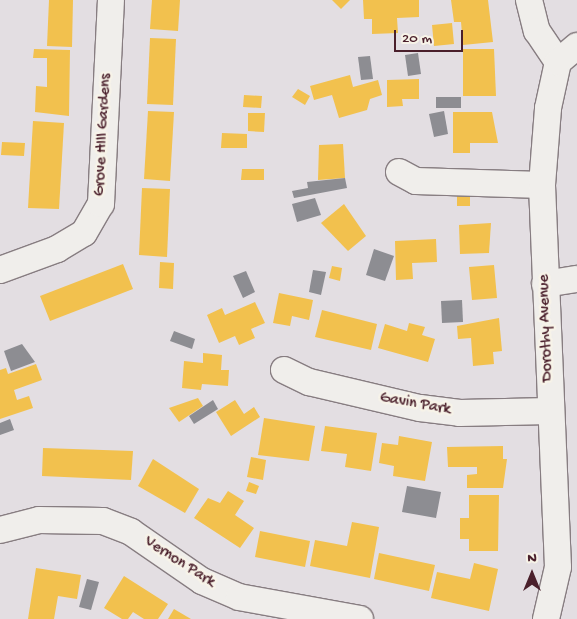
<!DOCTYPE html>
<html>
<head>
<meta charset="utf-8">
<style>
  body { margin:0 }
  #map { position:relative; width:577px; height:619px; overflow:hidden; background:#e3dee2; font-family:"Gochi Hand",sans-serif }
  div>[style] { position:absolute }
  [style*='--x'] { left:calc(var(--x)*1px); top:calc(var(--y)*1px); width:calc(var(--w)*1px); rotate:calc(var(--a)*1deg) }
  .homes>* { inset:0; background:#f2c14e }
  .industry>* { inset:0; background:#8d8d92 }
  .roads { filter:drop-shadow(1px 0 #877d81) drop-shadow(-1px 0 #877d81) drop-shadow(0 1px #877d81) drop-shadow(0 -1px #877d81) }
  .minor>* { height:26px; margin:-13px; padding:0 13px; transform-origin:13px; border-radius:13px; background:#f0eeeb }
  span { translate:-50% -50%; white-space:nowrap; text-align:center; line-height:1.15; -webkit-text-stroke:5px #f7f3e8; paint-order:stroke }
  .street-label { font-size:16px; color:#4a1f2b }
  .north { position:absolute; left:507px; top:549px; width:50px; height:50px; -webkit-text-stroke:4px #f7f3e8; paint-order:stroke; rotate:0deg; font-size:14px; font-weight:700; line-height:20px; text-align:center; color:#4a1f2b }
  .north::after { content:''; display:block; margin:auto; width:18px; height:22px; background:#4a1f2b; clip-path:polygon(50% 0,100% 100%,50% 72%,0 100%) }
  .scale { position:absolute; left:394px; top:30px; width:69px; height:22px; box-sizing:border-box; border:2px solid #4a1f2b; border-top:0; padding-left:6px; font-size:15px; line-height:18px; white-space:nowrap; color:#4a1f2b; -webkit-text-stroke:4px #f7f3e8; paint-order:stroke }
</style>
</head>
<body>
<div id="map">
  <div class="homes">
    <div style="clip-path:polygon(49px 0,73px 0,72px 47px,47px 46px)"></div>
    <div style="clip-path:polygon(152px 0,180px 0,178px 31px,150px 29px)"></div>
    <div style="clip-path:polygon(332px 0,350px 0,341px 9px)"></div>
    <div style="clip-path:polygon(363px 0,419px 0,419px 17px,397px 18px,398px 33px,372px 34px,372px 19px,364px 19px)"></div>
    <div style="clip-path:polygon(451px 0,488px 0,493px 42px,463px 45px,461px 22px,454px 22px)"></div>
    <div style="clip-path:polygon(452px 23px,454px 44px,434px 46px,432px 25px)"></div>
    <div style="clip-path:polygon(150px 38px,176px 39px,173px 105px,147px 104px)"></div>
    <div style="clip-path:polygon(34px 49px,70px 50px,69px 116px,35px 112px,36px 86px,47px 87px,47px 58px,33px 58px)"></div>
    <div style="clip-path:polygon(463px 49px,494px 49px,496px 96px,463px 96px)"></div>
    <div style="clip-path:polygon(350px 75px,353px 87px,378px 80px,382px 95px,370px 99px,367px 110px,339px 118px,332px 95px,314px 100px,310px 86px)"></div>
    <div style="clip-path:polygon(419px 79px,419px 99px,402px 99px,403px 106px,387px 107px,387px 80px)"></div>
    <div style="clip-path:polygon(298px 89px,310px 96px,305px 105px,292px 97px)"></div>
    <div style="clip-path:polygon(244px 95px,262px 96px,261px 108px,243px 107px)"></div>
    <div style="clip-path:polygon(148px 111px,174px 112px,170px 181px,144px 179px)"></div>
    <div style="clip-path:polygon(453px 112px,492px 112px,498px 143px,470px 143px,470px 153px,453px 153px)"></div>
    <div style="clip-path:polygon(248px 113px,265px 113px,264px 132px,248px 131px)"></div>
    <div style="clip-path:polygon(33px 121px,64px 123px,59px 209px,28px 208px)"></div>
    <div style="clip-path:polygon(222px 133px,247px 134px,247px 148px,221px 148px)"></div>
    <div style="clip-path:polygon(2px 142px,25px 143px,24px 156px,1px 155px)"></div>
    <div style="clip-path:polygon(343px 144px,345px 178px,318px 180px,319px 145px)"></div>
    <div style="clip-path:polygon(242px 169px,264px 169px,264px 180px,241px 180px)"></div>
    <div style="clip-path:polygon(142px 188px,170px 189px,167px 257px,139px 255px)"></div>
    <div style="clip-path:polygon(457px 195px,470px 196px,470px 206px,457px 206px)"></div>
    <div style="clip-path:polygon(344px 204px,366px 236px,348px 251px,321px 223px)"></div>
    <div style="clip-path:polygon(491px 223px,489px 253px,460px 254px,459px 225px)"></div>
    <div style="clip-path:polygon(436px 239px,437px 262px,412px 263px,413px 279px,396px 280px,395px 241px)"></div>
    <div style="clip-path:polygon(160px 262px,174px 263px,173px 289px,159px 288px)"></div>
    <div style="clip-path:polygon(123px 264px,133px 289px,50px 321px,40px 296px)"></div>
    <div style="clip-path:polygon(494px 265px,497px 298px,472px 300px,469px 267px)"></div>
    <div style="clip-path:polygon(332px 266px,342px 268px,340px 281px,329px 278px)"></div>
    <div style="clip-path:polygon(279px 293px,313px 300px,309px 320px,292px 316px,290px 326px,273px 323px)"></div>
    <div style="clip-path:polygon(255px 302px,265px 323px,251px 329px,255px 338px,239px 345px,235px 336px,219px 343px,207px 315px,222px 308px,225px 315px)"></div>
    <div style="clip-path:polygon(322px 310px,377px 324px,371px 350px,315px 337px)"></div>
    <div style="clip-path:polygon(499px 318px,502px 351px,493px 352px,494px 364px,473px 366px,471px 338px,458px 339px,457px 326px)"></div>
    <div style="clip-path:polygon(409px 323px,425px 327px,422px 335px,435px 339px,428px 362px,378px 348px,385px 324px,407px 331px)"></div>
    <div style="clip-path:polygon(203px 353px,222px 355px,221px 370px,229px 370px,228px 386px,202px 384px,201px 390px,182px 388px,184px 361px,203px 363px)"></div>
    <div style="clip-path:polygon(36px 364px,42px 380px,14px 390px,17px 400px,29px 396px,33px 408px,0 419px,0 370px,6px 368px,8px 374px)"></div>
    <div style="clip-path:polygon(198px 398px,203px 406px,179px 422px,169px 408px)"></div>
    <div style="clip-path:polygon(235px 400px,244px 414px,254px 407px,260px 417px,231px 436px,216px 412px)"></div>
    <div style="clip-path:polygon(264px 418px,315px 426px,309px 461px,258px 455px)"></div>
    <div style="clip-path:polygon(325px 426px,377px 433px,371px 471px,345px 467px,347px 454px,321px 451px)"></div>
    <div style="clip-path:polygon(399px 436px,432px 442px,425px 481px,393px 476px,394px 466px,379px 463px,382px 443px,398px 445px)"></div>
    <div style="clip-path:polygon(503px 446px,503px 459px,507px 459px,503px 488px,467px 488px,467px 475px,477px 474px,477px 467px,448px 467px,447px 447px)"></div>
    <div style="clip-path:polygon(43px 448px,133px 451px,131px 480px,42px 476px)"></div>
    <div style="clip-path:polygon(251px 457px,266px 460px,263px 480px,247px 477px)"></div>
    <div style="clip-path:polygon(153px 459px,199px 489px,185px 513px,138px 486px)"></div>
    <div style="clip-path:polygon(249px 482px,259px 486px,256px 494px,246px 491px)"></div>
    <div style="clip-path:polygon(228px 491px,244px 501px,235px 515px,254px 528px,240px 548px,194px 518px,208px 498px,220px 503px)"></div>
    <div style="clip-path:polygon(469px 495px,499px 495px,498px 551px,469px 551px,469px 539px,460px 539px,460px 518px,469px 518px)"></div>
    <div style="clip-path:polygon(352px 522px,379px 527px,370px 578px,310px 566px,315px 540px,347px 546px)"></div>
    <div style="clip-path:polygon(260px 531px,310px 541px,305px 567px,255px 557px)"></div>
    <div style="clip-path:polygon(379px 553px,435px 565px,429px 591px,374px 579px)"></div>
    <div style="clip-path:polygon(474px 563px,498px 569px,489px 611px,431px 598px,437px 572px,470px 579px)"></div>
    <div style="clip-path:polygon(36px 568px,81px 575px,77px 599px,58px 596px,54px 619px,28px 619px)"></div>
    <div style="clip-path:polygon(124px 576px,168px 604px,158px 619px,144px 619px,133px 612px,128px 619px,122px 619px,104px 608px)"></div>
    <div style="clip-path:polygon(174px 609px,191px 619px,168px 619px)"></div>
  </div>
  <div class="industry">
    <div style="clip-path:polygon(418px 53px,421px 74px,408px 76px,405px 55px)"></div>
    <div style="clip-path:polygon(370px 56px,373px 79px,361px 80px,358px 57px)"></div>
    <div style="clip-path:polygon(436px 97px,461px 97px,461px 108px,436px 108px)"></div>
    <div style="clip-path:polygon(444px 111px,448px 134px,434px 137px,429px 114px)"></div>
    <div style="clip-path:polygon(345px 178px,347px 188px,294px 198px,292px 191px,308px 188px,307px 182px)"></div>
    <div style="clip-path:polygon(315px 198px,321px 215px,297px 222px,292px 204px)"></div>
    <div style="clip-path:polygon(374px 249px,394px 256px,385px 281px,366px 275px)"></div>
    <div style="clip-path:polygon(313px 270px,326px 272px,321px 295px,309px 292px)"></div>
    <div style="clip-path:polygon(246px 271px,255px 292px,243px 298px,233px 276px)"></div>
    <div style="clip-path:polygon(462px 300px,463px 322px,442px 323px,441px 301px)"></div>
    <div style="clip-path:polygon(174px 331px,195px 339px,192px 349px,170px 341px)"></div>
    <div style="clip-path:polygon(22px 344px,35px 362px,11px 371px,4px 351px)"></div>
    <div style="clip-path:polygon(213px 400px,218px 409px,194px 424px,189px 416px)"></div>
    <div style="clip-path:polygon(10px 419px,14px 430px,0 435px,0 423px)"></div>
    <div style="clip-path:polygon(407px 486px,441px 492px,436px 518px,402px 512px)"></div>
    <div style="clip-path:polygon(87px 579px,99px 582px,91px 610px,79px 607px)"></div>
  </div>
  <div class="roads">
    <div class="minor">
      <div style="--x:529;--y:0;--w:32;--a:76"></div>
      <div style="--x:537;--y:31;--w:37;--a:56"></div>
      <div style="--x:399;--y:172;--w:19;--a:28"></div>
      <div style="--x:416;--y:181;--w:126;--a:1.8"></div>
      <div style="--x:0;--y:270;--w:61;--a:-20.2"></div>
      <div style="--x:57;--y:249;--w:31;--a:-31"></div>
      <div style="--x:84;--y:233;--w:34;--a:-60"></div>
      <div style="--x:101;--y:204;--w:204;--a:-87.2"></div>
      <div style="--x:545;--y:284;--w:32;--a:-9"></div>
      <div style="--x:284;--y:370;--w:28;--a:26"></div>
      <div style="--x:309;--y:382;--w:114;--a:13.2"></div>
      <div style="--x:420;--y:408;--w:40;--a:7.1"></div>
      <div style="--x:460;--y:413;--w:90;--a:-1.3"></div>
      <div style="--x:0;--y:530;--w:40;--a:-14.4"></div>
      <div style="--x:39;--y:520;--w:64;--a:0.9"></div>
      <div style="--x:103;--y:521;--w:30;--a:21"></div>
      <div style="--x:131;--y:532;--w:86;--a:34.6"></div>
      <div style="--x:202;--y:581;--w:40;--a:23.4"></div>
      <div style="--x:239;--y:597;--w:123;--a:10.3"></div>
      <div style="--x:546;--y:619;--w:53;--a:-77"></div>
      <div style="--x:558;--y:567;--w:382;--a:-92.4"></div>
      <div style="--x:542;--y:185;--w:77;--a:-85.5"></div>
      <div style="--x:548;--y:108;--w:47;--a:-77.7"></div>
      <div style="--x:558;--y:62;--w:25;--a:-40"></div>
    </div>
  </div>
  <div class="street-label">
    <span style="left:104px;top:135px;rotate:-87deg">Grove HIll Gardens</span>
    <span style="left:547px;top:328px;rotate:-92deg">Dorothy Avenue</span>
    <span style="left:415px;top:405px;rotate:10deg">Gavin Park</span>
    <span style="left:179px;top:563px;rotate:33deg">Vernon Park</span>
  </div>
  <div class="north">N</div>
  <div class="scale">20 m</div>
</div>
</body>
</html>
